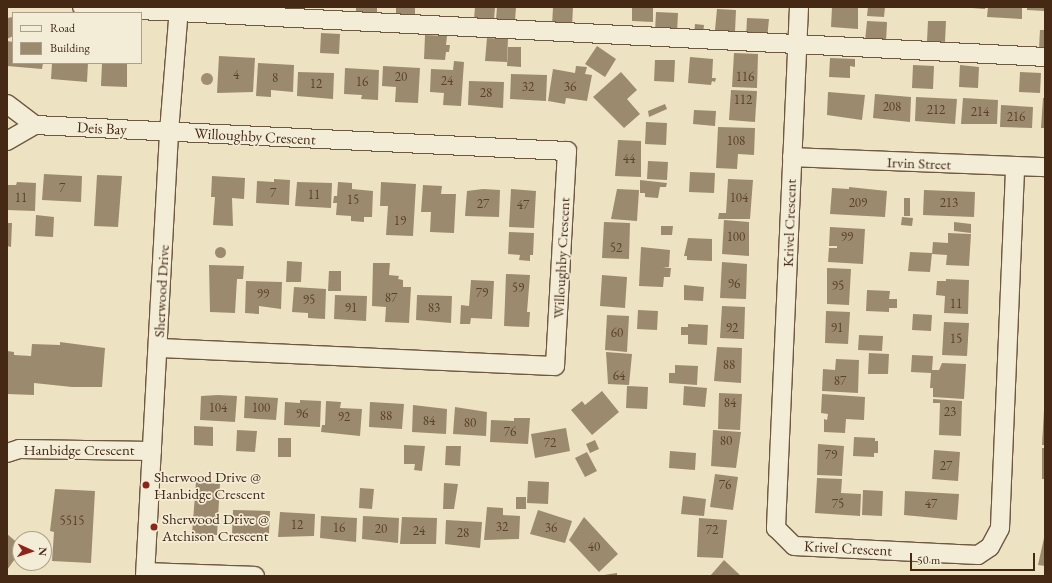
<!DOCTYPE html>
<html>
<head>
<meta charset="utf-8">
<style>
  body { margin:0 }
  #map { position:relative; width:1052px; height:583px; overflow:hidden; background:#ede3c2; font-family:"EB Garamond",serif }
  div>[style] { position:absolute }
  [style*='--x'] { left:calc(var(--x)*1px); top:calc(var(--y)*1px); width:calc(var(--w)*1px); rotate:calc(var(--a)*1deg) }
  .building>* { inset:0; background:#9c8a6e }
  .round { border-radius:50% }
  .roads { filter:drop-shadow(1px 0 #6f5840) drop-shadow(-1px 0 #6f5840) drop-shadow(0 1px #6f5840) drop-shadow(0 -1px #6f5840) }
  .minor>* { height:18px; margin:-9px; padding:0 9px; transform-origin:9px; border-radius:9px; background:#f3edd7 }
  .trees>* { width:12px; height:12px; margin:-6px; border-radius:50%; background:#a08e72 }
  .dots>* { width:11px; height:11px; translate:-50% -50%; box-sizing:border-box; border:2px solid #f3edd7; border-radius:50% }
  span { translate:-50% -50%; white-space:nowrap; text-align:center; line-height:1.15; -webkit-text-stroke:3.5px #f3edd7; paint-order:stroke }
  .number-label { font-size:13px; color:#5b412a }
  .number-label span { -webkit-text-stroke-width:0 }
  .street-label { font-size:15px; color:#452914 }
  .poi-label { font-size:15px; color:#452914 }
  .left { translate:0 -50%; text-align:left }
  .frame { position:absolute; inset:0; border:8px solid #452914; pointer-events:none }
  .legend { position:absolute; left:12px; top:12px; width:130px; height:52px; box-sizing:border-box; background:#f3edd7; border:1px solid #ad9f89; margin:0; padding:5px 7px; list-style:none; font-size:12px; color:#452914 }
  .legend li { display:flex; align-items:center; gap:8px; height:20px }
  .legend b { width:20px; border:1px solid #ad9f89 }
  .north { position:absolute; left:12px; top:531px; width:40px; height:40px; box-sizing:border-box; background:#f3edd7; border:1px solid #ad9f89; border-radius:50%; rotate:93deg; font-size:11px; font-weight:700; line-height:16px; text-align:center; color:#452914 }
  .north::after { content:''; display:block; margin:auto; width:14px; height:18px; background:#8f2418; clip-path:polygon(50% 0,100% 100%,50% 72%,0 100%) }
  .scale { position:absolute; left:910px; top:553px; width:125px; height:18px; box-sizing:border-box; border:2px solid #452914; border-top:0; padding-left:5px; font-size:12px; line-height:14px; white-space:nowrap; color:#452914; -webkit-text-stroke:3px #f3edd7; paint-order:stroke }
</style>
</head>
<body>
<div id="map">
  <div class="building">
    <div style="clip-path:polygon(356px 7px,377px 7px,377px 16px,356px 15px)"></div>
    <div style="clip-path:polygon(396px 7px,415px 7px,415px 16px,396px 15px)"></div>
    <div style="clip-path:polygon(475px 7px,495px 7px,494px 20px,474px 19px)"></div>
    <div style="clip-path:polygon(497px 7px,516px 7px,515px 21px,496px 20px)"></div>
    <div style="clip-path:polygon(553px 7px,573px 7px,572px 27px,552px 26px)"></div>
    <div style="clip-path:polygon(632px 7px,653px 7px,653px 22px,632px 21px)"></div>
    <div style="clip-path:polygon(832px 7px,858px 7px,858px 29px,831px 27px)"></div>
    <div style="clip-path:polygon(868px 7px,885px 7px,884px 17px,867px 16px)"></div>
    <div style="clip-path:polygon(972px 7px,985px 7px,985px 9px,972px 8px)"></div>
    <div style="clip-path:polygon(988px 7px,1022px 7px,1022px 19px,987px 17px)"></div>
    <div style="clip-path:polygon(1027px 7px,1045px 7px,1045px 11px,1027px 10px)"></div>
    <div style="clip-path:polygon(717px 9px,736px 10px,735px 32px,715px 30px)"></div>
    <div style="clip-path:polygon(656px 12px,678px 13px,677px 33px,655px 32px)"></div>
    <div style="clip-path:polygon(13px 17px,13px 36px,7px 39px,7px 18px)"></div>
    <div style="clip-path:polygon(747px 18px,769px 19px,767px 39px,746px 38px)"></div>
    <div style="clip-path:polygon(867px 21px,887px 22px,886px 42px,865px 41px)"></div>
    <div style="clip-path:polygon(928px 21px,946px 21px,945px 42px,927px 41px)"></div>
    <div style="clip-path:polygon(695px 24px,704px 25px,703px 35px,694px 35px)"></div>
    <div style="clip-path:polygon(1040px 30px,1045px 30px,1045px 50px,1039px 49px)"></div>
    <div style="clip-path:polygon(321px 33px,340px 34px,339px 54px,320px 53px)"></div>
    <div style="clip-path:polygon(425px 35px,447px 36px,446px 45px,450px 45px,449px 52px,446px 52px,445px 60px,424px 59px)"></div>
    <div style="clip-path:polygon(487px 38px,508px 39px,507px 62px,485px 61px)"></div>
    <div style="clip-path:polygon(7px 41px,13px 42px,13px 63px,43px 63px,42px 69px,7px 66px)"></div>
    <div style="clip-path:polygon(597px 46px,616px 59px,605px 77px,585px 64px)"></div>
    <div style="clip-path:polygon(508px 47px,521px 47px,521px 67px,507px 66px)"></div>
    <div style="clip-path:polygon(734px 53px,758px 54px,757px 88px,732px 87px)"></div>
    <div style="clip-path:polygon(219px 56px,255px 58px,253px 92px,217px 93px)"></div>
    <div style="clip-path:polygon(690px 57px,713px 59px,712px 78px,716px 78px,715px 82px,712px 81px,711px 85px,688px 83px)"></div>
    <div style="clip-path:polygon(830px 58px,855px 59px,855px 67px,850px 66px,850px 78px,829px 77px)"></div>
    <div style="clip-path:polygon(655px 60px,675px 60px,674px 82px,654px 81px)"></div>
    <div style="clip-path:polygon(454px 61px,464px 62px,461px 106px,443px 105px,444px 93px,430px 92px,431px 69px,453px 70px)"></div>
    <div style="clip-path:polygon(52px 63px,88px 63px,87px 82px,51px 79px)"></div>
    <div style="clip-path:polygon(102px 63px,127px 63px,127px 87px,101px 86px)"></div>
    <div style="clip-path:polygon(258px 63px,294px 65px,293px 92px,271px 90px,271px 97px,256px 96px)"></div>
    <div style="clip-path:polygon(913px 65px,934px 66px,933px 89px,912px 88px)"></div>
    <div style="clip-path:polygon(960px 65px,979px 67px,978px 88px,959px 87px)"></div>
    <div style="clip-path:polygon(383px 66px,420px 68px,418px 103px,395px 102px,396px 87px,382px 86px)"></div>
    <div style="clip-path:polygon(576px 66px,587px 67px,585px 74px,592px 75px,587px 101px,566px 98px,565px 104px,548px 101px,553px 69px,575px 73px)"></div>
    <div style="clip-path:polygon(345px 68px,379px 70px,378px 100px,361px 99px,362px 95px,344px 94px)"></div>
    <div style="clip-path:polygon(298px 72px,334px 73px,333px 99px,297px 96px)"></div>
    <div style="clip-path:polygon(621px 72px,637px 90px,627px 99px,640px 114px,624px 128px,593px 97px)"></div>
    <div style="clip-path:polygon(1020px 72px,1041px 73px,1040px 93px,1019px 92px)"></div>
    <div style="clip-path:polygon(511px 74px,547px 75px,546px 101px,510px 99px)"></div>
    <div style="clip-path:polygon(469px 81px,504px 82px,503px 108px,468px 105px)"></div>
    <div style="clip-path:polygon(731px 90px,757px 91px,755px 122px,729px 120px)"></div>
    <div style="clip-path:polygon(828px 92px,865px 95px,862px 120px,827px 115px)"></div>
    <div style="clip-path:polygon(875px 94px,911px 97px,910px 122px,873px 118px)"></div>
    <div style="clip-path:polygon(916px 97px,957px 99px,955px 124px,915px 121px)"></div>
    <div style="clip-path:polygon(963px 98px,998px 100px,997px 124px,961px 124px)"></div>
    <div style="clip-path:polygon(1043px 98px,1045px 98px,1045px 128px,1041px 128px)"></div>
    <div style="clip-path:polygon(665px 104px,667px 109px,649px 117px,648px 111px)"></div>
    <div style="clip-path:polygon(1001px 105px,1033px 107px,1032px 128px,1000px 127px)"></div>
    <div style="clip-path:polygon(694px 110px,716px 111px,715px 126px,693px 124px)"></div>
    <div style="clip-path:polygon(646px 122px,667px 123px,666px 145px,645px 144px)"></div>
    <div style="clip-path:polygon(718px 127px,755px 128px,754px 155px,738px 154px,737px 169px,716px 168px)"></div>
    <div style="clip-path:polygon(618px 140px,641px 141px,641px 177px,615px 176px)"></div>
    <div style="clip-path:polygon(648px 161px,668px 162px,667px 180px,647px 179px)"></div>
    <div style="clip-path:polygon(690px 172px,715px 173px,714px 193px,689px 192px)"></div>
    <div style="clip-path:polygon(44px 174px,82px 176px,81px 202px,42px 200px)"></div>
    <div style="clip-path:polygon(97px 175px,122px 176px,118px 227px,94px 226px)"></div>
    <div style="clip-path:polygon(212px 176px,245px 178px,244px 199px,232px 198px,233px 226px,213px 225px,215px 197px,211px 197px)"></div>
    <div style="clip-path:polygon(274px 179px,290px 180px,289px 205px,256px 203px,257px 181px,274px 182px)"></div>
    <div style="clip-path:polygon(728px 179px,753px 180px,750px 219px,718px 219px,719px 213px,726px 213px)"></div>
    <div style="clip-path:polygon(640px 180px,667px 183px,666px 187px,660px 187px,658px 198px,645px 197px,645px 193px,640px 193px)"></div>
    <div style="clip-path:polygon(17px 182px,36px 183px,35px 211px,7px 210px,7px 185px,16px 185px)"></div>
    <div style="clip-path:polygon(297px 182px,332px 183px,331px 208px,295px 206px)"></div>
    <div style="clip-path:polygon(338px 182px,352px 183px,352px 189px,373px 191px,372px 217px,364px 217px,364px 222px,351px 221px,351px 216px,336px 215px,337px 203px,333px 203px,334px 196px,337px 196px)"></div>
    <div style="clip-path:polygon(381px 182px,416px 184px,413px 236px,386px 235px,388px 206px,380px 206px)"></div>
    <div style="clip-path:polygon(423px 185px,442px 186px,441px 194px,456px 194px,454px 233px,430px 232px,431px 212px,421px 212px)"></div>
    <div style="clip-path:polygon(849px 187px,887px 191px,885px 217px,830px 214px,832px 188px,849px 189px)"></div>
    <div style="clip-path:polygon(483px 189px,500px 190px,499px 217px,465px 216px,467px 191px)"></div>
    <div style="clip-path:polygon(511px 189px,536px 191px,534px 228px,509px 227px)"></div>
    <div style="clip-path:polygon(617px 189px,639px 190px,637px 221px,611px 219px)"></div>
    <div style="clip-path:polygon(924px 190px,975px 192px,974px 217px,923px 215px)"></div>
    <div style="clip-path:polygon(904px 198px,910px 198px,910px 216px,904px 216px)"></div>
    <div style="clip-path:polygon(36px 215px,54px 217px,53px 237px,35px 236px)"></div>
    <div style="clip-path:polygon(902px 217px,913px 218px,912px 226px,901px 225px)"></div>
    <div style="clip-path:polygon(724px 220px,749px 222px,749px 256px,722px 254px)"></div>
    <div style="clip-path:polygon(604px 222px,630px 223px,629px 259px,602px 258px)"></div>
    <div style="clip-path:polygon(954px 222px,971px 224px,971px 233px,954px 231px)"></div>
    <div style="clip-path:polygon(7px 223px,12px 223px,11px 247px,7px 246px)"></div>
    <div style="clip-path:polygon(661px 226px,673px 226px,672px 235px,661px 235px)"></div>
    <div style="clip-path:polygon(830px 227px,865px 229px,863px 264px,828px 262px,829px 248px,837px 248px,837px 246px,829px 246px)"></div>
    <div style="clip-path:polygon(509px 232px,534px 233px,533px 255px,530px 255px,530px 261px,519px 260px,520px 255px,508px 254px)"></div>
    <div style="clip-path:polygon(948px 233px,971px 234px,969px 266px,946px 265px,947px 255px,932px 254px,933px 242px,948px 243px)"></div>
    <div style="clip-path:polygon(688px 238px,712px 239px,712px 261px,687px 260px,687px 256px,684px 256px)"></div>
    <div class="round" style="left:214.5px;top:246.5px;width:11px;height:11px"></div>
    <div style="clip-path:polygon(641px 247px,670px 250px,669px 267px,663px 268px,671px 268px,670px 277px,664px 277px,663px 287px,639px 286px,640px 266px,659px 267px,640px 266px)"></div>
    <div style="clip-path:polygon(910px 252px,932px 253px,930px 272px,908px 271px)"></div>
    <div style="clip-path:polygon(287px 261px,302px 262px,301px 282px,286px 282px)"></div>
    <div style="clip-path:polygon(722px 262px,747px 264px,746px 299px,720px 298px)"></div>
    <div style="clip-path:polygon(373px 263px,390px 263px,389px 275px,399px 276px,398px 279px,403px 280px,403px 287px,411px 287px,409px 323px,385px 322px,386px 307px,372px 306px)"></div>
    <div style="clip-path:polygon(209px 265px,244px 266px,243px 279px,237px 279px,235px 313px,210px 312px)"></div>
    <div style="clip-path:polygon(827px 268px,851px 269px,849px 305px,827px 304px)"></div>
    <div style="clip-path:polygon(329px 271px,341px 271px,341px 291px,328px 291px)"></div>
    <div style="clip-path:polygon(506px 274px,530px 275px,527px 312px,530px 312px,529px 327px,504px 326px)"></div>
    <div style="clip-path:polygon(602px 275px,627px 277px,625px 308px,600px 306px)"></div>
    <div style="clip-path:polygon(946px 279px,969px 280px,968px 314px,944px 313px,945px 296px,936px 295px,937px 281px,946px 281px)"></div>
    <div style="clip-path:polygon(471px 280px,494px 281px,492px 319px,471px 318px,470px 324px,460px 324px,461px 305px,469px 306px)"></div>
    <div style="clip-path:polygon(246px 281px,282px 282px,281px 309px,259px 306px,259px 314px,245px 313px)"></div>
    <div style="clip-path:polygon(684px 285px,704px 287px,703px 301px,684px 300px)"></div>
    <div style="clip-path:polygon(294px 287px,326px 289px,325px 319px,308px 318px,308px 313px,292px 312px)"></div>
    <div style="clip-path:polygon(867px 290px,890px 291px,889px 299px,897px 299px,897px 308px,889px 308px,889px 312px,866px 311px)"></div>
    <div style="clip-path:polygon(335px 295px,367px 296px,366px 321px,334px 319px)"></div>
    <div style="clip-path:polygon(417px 295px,452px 296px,451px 323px,416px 320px)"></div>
    <div style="clip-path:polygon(722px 306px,745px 307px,744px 339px,720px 338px)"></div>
    <div style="clip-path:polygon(638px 310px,658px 311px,657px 330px,637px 329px)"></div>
    <div style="clip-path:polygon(826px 311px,850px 312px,848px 344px,825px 343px)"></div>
    <div style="clip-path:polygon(913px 314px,932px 315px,931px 331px,912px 330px)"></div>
    <div style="clip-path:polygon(607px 315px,629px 316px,627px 352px,605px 350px)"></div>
    <div style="clip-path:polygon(944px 322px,969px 323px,967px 356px,942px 355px)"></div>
    <div style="clip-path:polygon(688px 324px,708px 325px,707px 345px,688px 344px,688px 335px,681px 335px,681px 327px,688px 327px)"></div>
    <div style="clip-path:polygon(859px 335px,883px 336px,882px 351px,858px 350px)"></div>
    <div style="clip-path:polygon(60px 342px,105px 348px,102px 387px,72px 387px,34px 383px,34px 395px,7px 394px,7px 351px,14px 352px,14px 355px,31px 356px,32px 344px,60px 345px)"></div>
    <div style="clip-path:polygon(717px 347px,742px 348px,741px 383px,714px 381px)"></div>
    <div style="clip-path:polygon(606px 352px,632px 354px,629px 385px,608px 384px)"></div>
    <div style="clip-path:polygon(869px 353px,889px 354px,888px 374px,868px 374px)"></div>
    <div style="clip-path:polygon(912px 355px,933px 356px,932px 370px,939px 370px,942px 363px,966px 364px,964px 399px,933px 397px,933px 388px,930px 388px,931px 373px,911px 372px)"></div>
    <div style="clip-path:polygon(836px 359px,859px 360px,858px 393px,822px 391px,823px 369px,835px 370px)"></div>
    <div style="clip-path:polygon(675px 365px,698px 366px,697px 385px,669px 383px,669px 373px,675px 373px)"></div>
    <div style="clip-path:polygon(627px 386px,648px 387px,647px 409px,626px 408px)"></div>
    <div style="clip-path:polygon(684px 386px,707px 388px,705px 407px,683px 405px)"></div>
    <div style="clip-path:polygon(602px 391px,619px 412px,592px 435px,571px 410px,582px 401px,585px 405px)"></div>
    <div style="clip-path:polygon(719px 393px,742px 394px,740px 430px,718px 429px)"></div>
    <div style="clip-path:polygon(822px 394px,865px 397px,864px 420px,846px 419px,845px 433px,824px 432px,824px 419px,827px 420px,828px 414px,821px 413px)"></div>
    <div style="clip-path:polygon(218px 395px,237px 396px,235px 422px,200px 420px,201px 396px)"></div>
    <div style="clip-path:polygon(245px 396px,278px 398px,276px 420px,244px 418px)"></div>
    <div style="clip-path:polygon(933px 399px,962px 401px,961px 436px,939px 435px,940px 403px,933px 403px)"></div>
    <div style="clip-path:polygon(300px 400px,321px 401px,320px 427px,284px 425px,285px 402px,300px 403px)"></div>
    <div style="clip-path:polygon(326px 401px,341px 402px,340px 408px,362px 409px,360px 436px,321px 432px,322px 425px,325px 425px)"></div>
    <div style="clip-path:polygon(370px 402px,404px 404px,402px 429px,369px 427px)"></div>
    <div style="clip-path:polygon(413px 405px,447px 409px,446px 434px,412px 432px)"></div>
    <div style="clip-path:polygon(455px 407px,487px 412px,486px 436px,453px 434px)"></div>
    <div style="clip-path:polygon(1044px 410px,1045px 411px,1045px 445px,1042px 445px)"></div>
    <div style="clip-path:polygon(514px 418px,530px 418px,528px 444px,490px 442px,491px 420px,514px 421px)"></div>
    <div style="clip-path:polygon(194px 426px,213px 427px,213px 446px,194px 445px)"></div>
    <div style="clip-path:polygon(566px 428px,570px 451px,535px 458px,531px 434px)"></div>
    <div style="clip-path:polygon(237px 430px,257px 431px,255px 452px,236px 451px)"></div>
    <div style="clip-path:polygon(713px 430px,741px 432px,736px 468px,711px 466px)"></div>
    <div style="clip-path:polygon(854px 437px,875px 438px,875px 441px,878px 441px,878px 453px,874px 453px,874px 457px,853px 456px)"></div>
    <div style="clip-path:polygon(278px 438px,291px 438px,291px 457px,278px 457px)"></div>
    <div style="clip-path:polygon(595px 440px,599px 449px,590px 453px,586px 444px)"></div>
    <div style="clip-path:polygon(818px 444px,844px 446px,842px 476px,817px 475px)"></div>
    <div style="clip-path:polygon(404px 445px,425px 446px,422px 471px,414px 470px,415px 464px,404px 464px)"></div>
    <div style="clip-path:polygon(446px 446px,461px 446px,460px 466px,445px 465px)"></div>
    <div style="clip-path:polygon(1042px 448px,1045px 448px,1045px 479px,1042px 479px)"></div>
    <div style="clip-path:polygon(934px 450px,960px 452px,958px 481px,932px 479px)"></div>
    <div style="clip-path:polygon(670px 451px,696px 453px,695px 470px,669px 468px)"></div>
    <div style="clip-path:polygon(587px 452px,597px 471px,585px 477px,575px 458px)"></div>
    <div style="clip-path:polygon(715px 474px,738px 477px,733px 510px,710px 507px)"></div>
    <div style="clip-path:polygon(817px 478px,842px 479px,841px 493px,861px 494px,860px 516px,815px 513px)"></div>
    <div style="clip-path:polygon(528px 481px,549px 482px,548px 504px,527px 503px)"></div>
    <div style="clip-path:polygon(196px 482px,220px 484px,217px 535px,192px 534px)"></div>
    <div style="clip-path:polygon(444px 483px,458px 484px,454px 509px,443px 509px)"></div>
    <div style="clip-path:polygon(360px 488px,374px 489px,372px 509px,359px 508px)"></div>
    <div style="clip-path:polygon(55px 489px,95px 491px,91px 563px,52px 561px,54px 532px,50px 531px)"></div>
    <div style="clip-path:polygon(863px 490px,883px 491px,882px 516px,862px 515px)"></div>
    <div style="clip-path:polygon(905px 491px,959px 494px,957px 520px,904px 515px)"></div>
    <div style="clip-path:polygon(683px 496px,706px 499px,704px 516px,681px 514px)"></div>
    <div style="clip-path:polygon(516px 497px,526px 497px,526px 509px,516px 509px)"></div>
    <div style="clip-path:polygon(487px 507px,503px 508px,503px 515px,520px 516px,519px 539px,484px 540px)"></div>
    <div style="clip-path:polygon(233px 510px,270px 511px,269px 534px,232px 535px)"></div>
    <div style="clip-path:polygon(538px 510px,572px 521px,565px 543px,530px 534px)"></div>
    <div style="clip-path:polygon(280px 512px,315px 514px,314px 536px,278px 537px)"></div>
    <div style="clip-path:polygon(321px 516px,357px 518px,356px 542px,320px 538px)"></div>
    <div style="clip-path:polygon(363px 516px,399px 518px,398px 543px,362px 539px)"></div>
    <div style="clip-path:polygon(402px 517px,437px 518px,436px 544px,400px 544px)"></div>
    <div style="clip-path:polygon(584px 517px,618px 554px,599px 572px,569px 540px)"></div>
    <div style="clip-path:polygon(699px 518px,727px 520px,723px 558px,697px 557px)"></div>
    <div style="clip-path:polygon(446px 520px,482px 522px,480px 548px,445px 544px)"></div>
    <div style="clip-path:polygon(7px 534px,20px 545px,20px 552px,7px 570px)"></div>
    <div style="clip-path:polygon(1044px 538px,1045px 538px,1045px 566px,1038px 565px)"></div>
    <div style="clip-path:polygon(724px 560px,741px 576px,710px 576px)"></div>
    <div style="clip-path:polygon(617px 573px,617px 576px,604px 576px,604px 575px)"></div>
  </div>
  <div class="roads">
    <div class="minor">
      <div style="--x:82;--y:7;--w:964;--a:2.97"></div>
      <div style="--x:799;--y:7;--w:522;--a:92.53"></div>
      <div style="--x:776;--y:528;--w:25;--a:45"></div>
      <div style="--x:794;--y:546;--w:184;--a:2.8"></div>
      <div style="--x:978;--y:555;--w:14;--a:-34"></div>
      <div style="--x:990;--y:547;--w:21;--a:-62"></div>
      <div style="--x:1000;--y:528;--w:362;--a:-87.6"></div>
      <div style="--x:7;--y:104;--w:35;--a:37"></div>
      <div style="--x:7;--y:141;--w:32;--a:-30"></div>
      <div style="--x:35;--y:125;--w:533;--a:2.8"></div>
      <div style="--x:567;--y:151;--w:215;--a:93.2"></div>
      <div style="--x:555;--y:366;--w:397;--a:-177.4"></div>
      <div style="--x:792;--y:157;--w:253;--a:2.3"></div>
      <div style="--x:7;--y:453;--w:13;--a:-18"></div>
      <div style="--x:19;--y:449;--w:133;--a:0.9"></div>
      <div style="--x:146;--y:572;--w:109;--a:2.1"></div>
      <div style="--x:145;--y:576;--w:445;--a:-86.9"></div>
      <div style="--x:169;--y:132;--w:125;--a:-85.4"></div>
    </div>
  </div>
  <div class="trees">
    <div style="left:207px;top:79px"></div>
  </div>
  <div class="dots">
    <div style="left:146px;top:485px;background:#8f2418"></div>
    <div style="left:154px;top:527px;background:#8f2418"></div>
  </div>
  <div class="number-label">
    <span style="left:236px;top:75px">4</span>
    <span style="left:401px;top:77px">20</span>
    <span style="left:745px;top:77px">116</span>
    <span style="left:275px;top:78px">8</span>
    <span style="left:447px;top:81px">24</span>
    <span style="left:362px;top:82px">16</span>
    <span style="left:316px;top:84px">12</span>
    <span style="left:528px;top:87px">32</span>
    <span style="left:570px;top:87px">36</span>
    <span style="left:486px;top:93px">28</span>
    <span style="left:743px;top:100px">112</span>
    <span style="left:892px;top:107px">208</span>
    <span style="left:936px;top:110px">212</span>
    <span style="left:980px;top:112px">214</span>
    <span style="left:1016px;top:117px">216</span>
    <span style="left:736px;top:141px">108</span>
    <span style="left:629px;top:159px">44</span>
    <span style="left:62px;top:188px">7</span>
    <span style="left:273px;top:193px">7</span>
    <span style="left:314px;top:195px">11</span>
    <span style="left:21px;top:198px">11</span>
    <span style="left:739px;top:198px">104</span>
    <span style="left:353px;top:200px">15</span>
    <span style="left:858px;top:203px">209</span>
    <span style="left:949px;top:203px">213</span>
    <span style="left:483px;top:204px">27</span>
    <span style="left:523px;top:205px">47</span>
    <span style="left:400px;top:221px">19</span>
    <span style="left:736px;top:237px">100</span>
    <span style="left:847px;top:237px">99</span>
    <span style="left:616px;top:248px">52</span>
    <span style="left:734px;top:284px">96</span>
    <span style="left:838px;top:286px">95</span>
    <span style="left:518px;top:288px">59</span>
    <span style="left:482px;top:293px">79</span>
    <span style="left:263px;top:294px">99</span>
    <span style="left:391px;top:298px">87</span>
    <span style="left:309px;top:300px">95</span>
    <span style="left:956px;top:304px">11</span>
    <span style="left:351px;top:308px">91</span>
    <span style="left:434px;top:308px">83</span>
    <span style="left:732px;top:328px">92</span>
    <span style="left:837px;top:328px">91</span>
    <span style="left:617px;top:333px">60</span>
    <span style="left:956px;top:339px">15</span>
    <span style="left:729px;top:365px">88</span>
    <span style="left:619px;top:376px">64</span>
    <span style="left:840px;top:381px">87</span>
    <span style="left:730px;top:403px">84</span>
    <span style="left:218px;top:408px">104</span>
    <span style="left:261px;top:408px">100</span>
    <span style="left:950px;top:412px">23</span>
    <span style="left:302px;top:414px">96</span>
    <span style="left:386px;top:416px">88</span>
    <span style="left:344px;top:417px">92</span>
    <span style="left:429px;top:421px">84</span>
    <span style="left:470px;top:423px">80</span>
    <span style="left:510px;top:432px">76</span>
    <span style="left:726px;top:441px">80</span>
    <span style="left:550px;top:443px">72</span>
    <span style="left:831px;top:455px">79</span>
    <span style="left:946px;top:466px">27</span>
    <span style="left:725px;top:485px">76</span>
    <span style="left:838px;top:504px">75</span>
    <span style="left:931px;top:504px">47</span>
    <span style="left:72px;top:521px">5515</span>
    <span style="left:297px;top:525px">12</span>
    <span style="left:502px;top:527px">32</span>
    <span style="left:339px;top:528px">16</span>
    <span style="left:551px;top:528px">36</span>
    <span style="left:381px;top:529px">20</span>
    <span style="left:712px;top:530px">72</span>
    <span style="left:419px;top:531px">24</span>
    <span style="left:463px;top:533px">28</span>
    <span style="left:594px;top:547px">40</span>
  </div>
  <div class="street-label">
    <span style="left:102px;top:128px;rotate:3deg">Deis Bay</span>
    <span style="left:255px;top:136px;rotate:3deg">Willoughby Crescent</span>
    <span style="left:919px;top:163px;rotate:2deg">Irvin Street</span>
    <span style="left:789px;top:223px;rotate:-88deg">Krivel Crescent</span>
    <span style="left:561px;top:258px;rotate:-87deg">Willoughby Crescent</span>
    <span style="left:161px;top:291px;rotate:-87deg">Sherwood Drive</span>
    <span style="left:79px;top:450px">Hanbidge Crescent</span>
    <span style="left:848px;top:548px;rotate:3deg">Krivel Crescent</span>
  </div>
  <div class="poi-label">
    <span class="left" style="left:154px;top:485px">Sherwood Drive @<br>Hanbidge Crescent</span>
    <span class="left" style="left:162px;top:527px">Sherwood Drive @<br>Atchison Crescent</span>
  </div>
  <div class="frame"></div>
  <ul class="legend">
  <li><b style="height:5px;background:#f3edd7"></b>Road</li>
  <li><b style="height:11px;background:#9c8a6e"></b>Building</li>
  </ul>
  <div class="north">N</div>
  <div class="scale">50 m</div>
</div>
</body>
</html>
